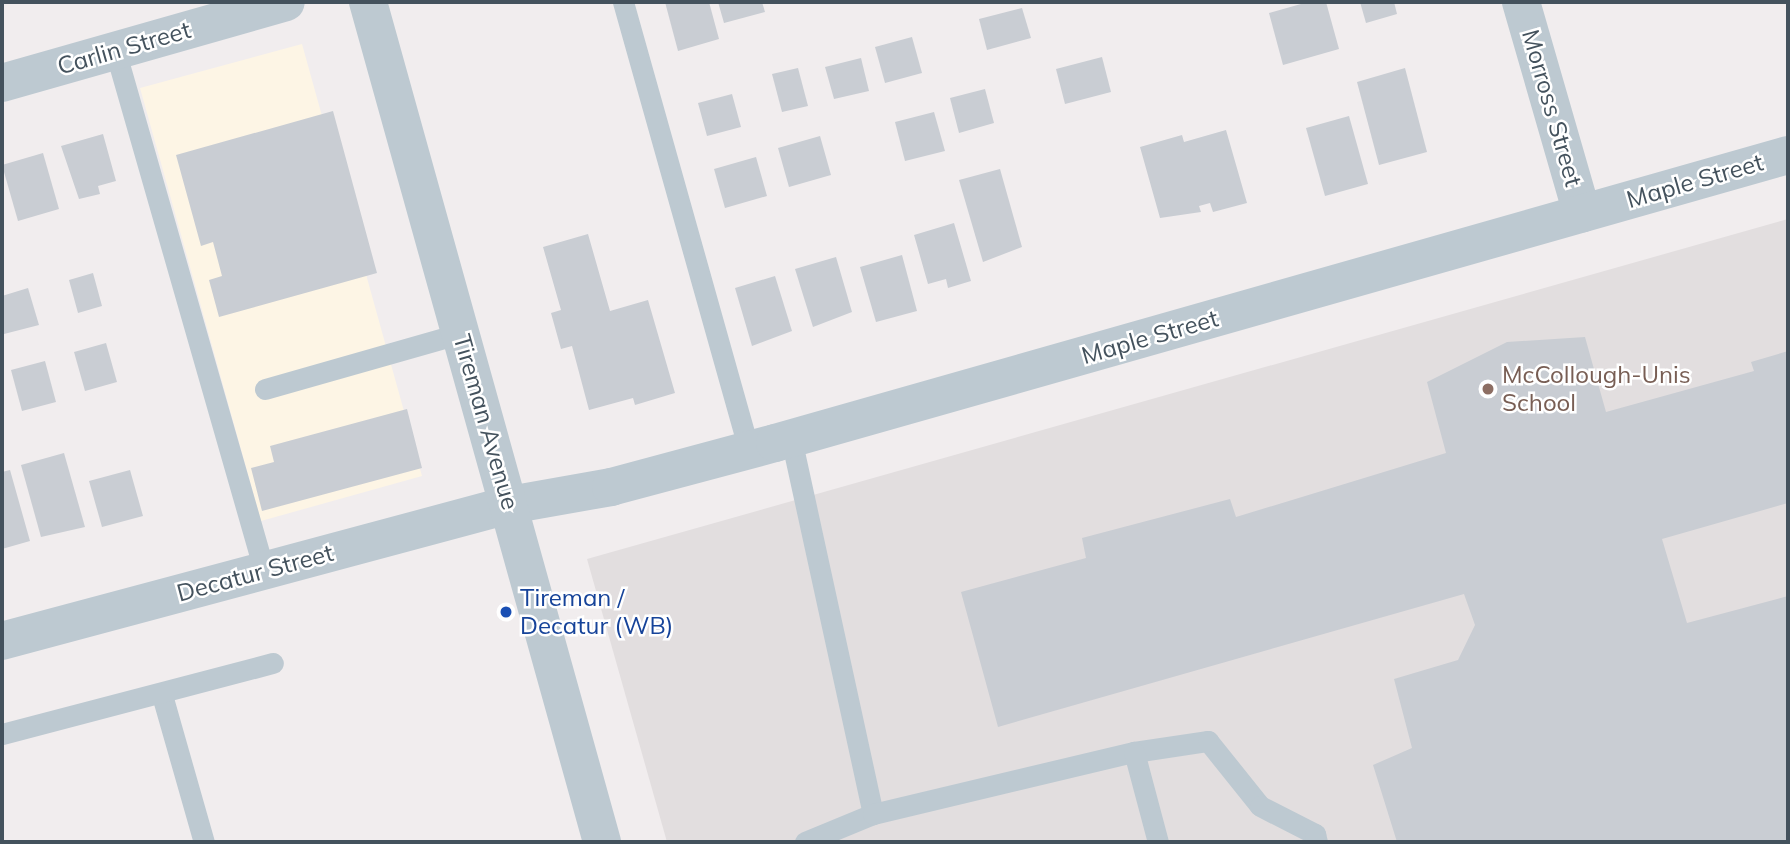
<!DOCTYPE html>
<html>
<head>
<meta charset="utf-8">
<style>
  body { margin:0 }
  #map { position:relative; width:1790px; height:844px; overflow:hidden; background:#f1edee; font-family:Mulish,sans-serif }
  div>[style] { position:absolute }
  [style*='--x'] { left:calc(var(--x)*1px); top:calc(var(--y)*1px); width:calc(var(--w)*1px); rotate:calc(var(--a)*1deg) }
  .commercial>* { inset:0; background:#fdf5e5 }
  .education>* { inset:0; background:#e2dedf }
  .building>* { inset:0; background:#c9cdd3 }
  .service>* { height:21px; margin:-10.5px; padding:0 10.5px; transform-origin:10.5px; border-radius:10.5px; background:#bdc9d1 }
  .minor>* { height:38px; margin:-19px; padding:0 19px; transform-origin:19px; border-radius:19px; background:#bdc9d1 }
  .tertiary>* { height:38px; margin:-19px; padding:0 19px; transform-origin:19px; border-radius:19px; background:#bdc9d1 }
  .dots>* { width:19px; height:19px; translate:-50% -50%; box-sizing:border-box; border:4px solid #fff; border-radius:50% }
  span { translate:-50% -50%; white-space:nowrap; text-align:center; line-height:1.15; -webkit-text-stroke:5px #fff; paint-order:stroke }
  .street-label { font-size:24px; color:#44525d }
  .education-label { font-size:24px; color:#785e54 }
  .left { translate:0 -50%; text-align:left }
  .transit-label { font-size:24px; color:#164399 }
  .frame { position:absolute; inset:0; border:4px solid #44525d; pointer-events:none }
</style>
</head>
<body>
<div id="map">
  <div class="commercial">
    <div style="clip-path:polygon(302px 44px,422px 476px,261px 521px,140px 88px)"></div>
  </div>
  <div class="education">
    <div style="clip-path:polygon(1788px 219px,1788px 842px,667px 842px,587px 559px)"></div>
  </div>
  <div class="building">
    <div style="clip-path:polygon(665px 2px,709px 2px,719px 39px,678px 51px)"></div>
    <div style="clip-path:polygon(718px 2px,762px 2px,765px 12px,724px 23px)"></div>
    <div style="clip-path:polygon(1308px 2px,1326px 2px,1339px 49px,1283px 65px,1269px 13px)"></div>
    <div style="clip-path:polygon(1360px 2px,1394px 2px,1397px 14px,1366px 23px)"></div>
    <div style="clip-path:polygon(1022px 8px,1031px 38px,987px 50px,979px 19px)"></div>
    <div style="clip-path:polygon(912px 37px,922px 73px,885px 83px,875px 47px)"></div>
    <div style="clip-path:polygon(1102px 57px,1111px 92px,1065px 104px,1056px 69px)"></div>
    <div style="clip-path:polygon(861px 58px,869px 91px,834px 99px,825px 67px)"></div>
    <div style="clip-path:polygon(798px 68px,808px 106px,782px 112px,772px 74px)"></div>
    <div style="clip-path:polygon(1405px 68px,1427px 152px,1379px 165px,1357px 82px)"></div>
    <div style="clip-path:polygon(985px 89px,994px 123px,959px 133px,950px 98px)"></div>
    <div style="clip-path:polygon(732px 94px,741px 127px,707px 136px,698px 103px)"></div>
    <div style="clip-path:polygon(333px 111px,377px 273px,219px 317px,209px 280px,222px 276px,213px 242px,201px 246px,176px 155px)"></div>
    <div style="clip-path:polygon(934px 112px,945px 151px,905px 161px,895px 122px)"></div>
    <div style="clip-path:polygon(1349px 116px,1368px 184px,1325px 196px,1306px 128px)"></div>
    <div style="clip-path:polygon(1226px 130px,1247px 203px,1213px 212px,1210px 203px,1199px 206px,1201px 212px,1160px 218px,1140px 147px,1182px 135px,1184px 142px)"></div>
    <div style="clip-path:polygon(103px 134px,116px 181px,98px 186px,100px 194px,79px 199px,61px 146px)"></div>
    <div style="clip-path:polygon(820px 136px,831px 175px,789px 187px,778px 148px)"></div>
    <div style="clip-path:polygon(43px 153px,59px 209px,18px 221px,2px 165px)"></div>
    <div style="clip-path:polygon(756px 157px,767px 196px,725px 208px,714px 169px)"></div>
    <div style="clip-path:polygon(1000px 169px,1022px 247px,983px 262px,959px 180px)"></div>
    <div style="clip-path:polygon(954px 223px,971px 281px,948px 288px,946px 279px,928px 284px,914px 235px)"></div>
    <div style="clip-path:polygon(588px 234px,610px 311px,648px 300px,675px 393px,635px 405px,633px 398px,589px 410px,572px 346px,561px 349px,551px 313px,561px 310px,543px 247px)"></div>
    <div style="clip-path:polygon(902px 255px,917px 311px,876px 322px,860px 267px)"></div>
    <div style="clip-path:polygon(836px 257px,852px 312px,813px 327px,795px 269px)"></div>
    <div style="clip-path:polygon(93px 273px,102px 306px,78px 313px,69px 280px)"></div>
    <div style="clip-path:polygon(775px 276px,792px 331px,752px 346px,735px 288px)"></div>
    <div style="clip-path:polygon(28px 288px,39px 325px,4px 334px,2px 296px)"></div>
    <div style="clip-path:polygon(1585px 337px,1606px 412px,1754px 371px,1751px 362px,1788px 351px,1788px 503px,1662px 539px,1687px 623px,1788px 596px,1788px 842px,1397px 842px,1373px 765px,1412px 748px,1394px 679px,1458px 660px,1475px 625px,1464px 594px,998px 727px,961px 592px,1086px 558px,1082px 538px,1230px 499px,1236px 517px,1446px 453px,1427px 382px,1507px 342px)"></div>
    <div style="clip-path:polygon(106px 343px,117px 382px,85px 391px,74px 352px)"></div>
    <div style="clip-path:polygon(45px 361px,56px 402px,22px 411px,11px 370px)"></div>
    <div style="clip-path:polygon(407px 409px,422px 468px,262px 511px,251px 468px,274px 462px,270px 446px)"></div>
    <div style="clip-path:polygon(64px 453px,85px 527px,41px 537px,21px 465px)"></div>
    <div style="clip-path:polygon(10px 470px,30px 541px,2px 549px,2px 472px)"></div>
    <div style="clip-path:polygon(130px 470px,143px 516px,102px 527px,89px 481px)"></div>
  </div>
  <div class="service">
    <div style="--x:623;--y:2;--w:465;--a:74.3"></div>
    <div style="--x:115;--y:50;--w:541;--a:74.01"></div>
    <div style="--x:265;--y:389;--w:204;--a:-15.9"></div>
    <div style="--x:791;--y:438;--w:385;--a:77.7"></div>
    <div style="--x:162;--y:695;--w:153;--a:74.1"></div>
    <div style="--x:2;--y:734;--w:280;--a:-14.7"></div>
    <div style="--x:1134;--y:752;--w:75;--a:-8.5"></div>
    <div style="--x:1208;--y:741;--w:83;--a:51.3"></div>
    <div style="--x:1260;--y:806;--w:62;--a:27"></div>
    <div style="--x:1315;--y:834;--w:8;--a:76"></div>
    <div style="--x:805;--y:842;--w:74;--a:-22.4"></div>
    <div style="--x:873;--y:814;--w:268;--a:-13.4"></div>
    <div style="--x:1134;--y:752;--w:93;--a:75.1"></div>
  </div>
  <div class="minor">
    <div style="--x:1521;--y:2;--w:220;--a:73.9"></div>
    <div style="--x:2;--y:83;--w:295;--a:-15.9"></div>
    <div style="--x:2;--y:641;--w:525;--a:-15.02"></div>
    <div style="--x:509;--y:505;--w:104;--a:-10"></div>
    <div style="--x:611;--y:487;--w:170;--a:-15"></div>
    <div style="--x:775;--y:443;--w:1053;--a:-15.87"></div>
  </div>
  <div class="tertiary">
    <div style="--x:368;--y:2;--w:872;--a:74.43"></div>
  </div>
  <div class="dots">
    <div style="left:1488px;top:389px;background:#8d6e63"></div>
    <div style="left:506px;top:612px;background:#1a4fb4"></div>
  </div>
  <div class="street-label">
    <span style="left:124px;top:48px;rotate:-16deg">Carlin Street</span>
    <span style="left:1552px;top:108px;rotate:74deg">Morross Street</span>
    <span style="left:1695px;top:181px;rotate:-16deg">Maple Street</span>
    <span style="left:1150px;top:337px;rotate:-16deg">Maple Street</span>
    <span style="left:486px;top:422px;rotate:74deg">Tireman Avenue</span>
    <span style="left:255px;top:573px;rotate:-15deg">Decatur Street</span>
  </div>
  <div class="education-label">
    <span class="left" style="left:1502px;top:389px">McCollough-Unis<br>School</span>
  </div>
  <div class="transit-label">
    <span class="left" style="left:520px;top:612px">Tireman /<br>Decatur (WB)</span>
  </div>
  <div class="frame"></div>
</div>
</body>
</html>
